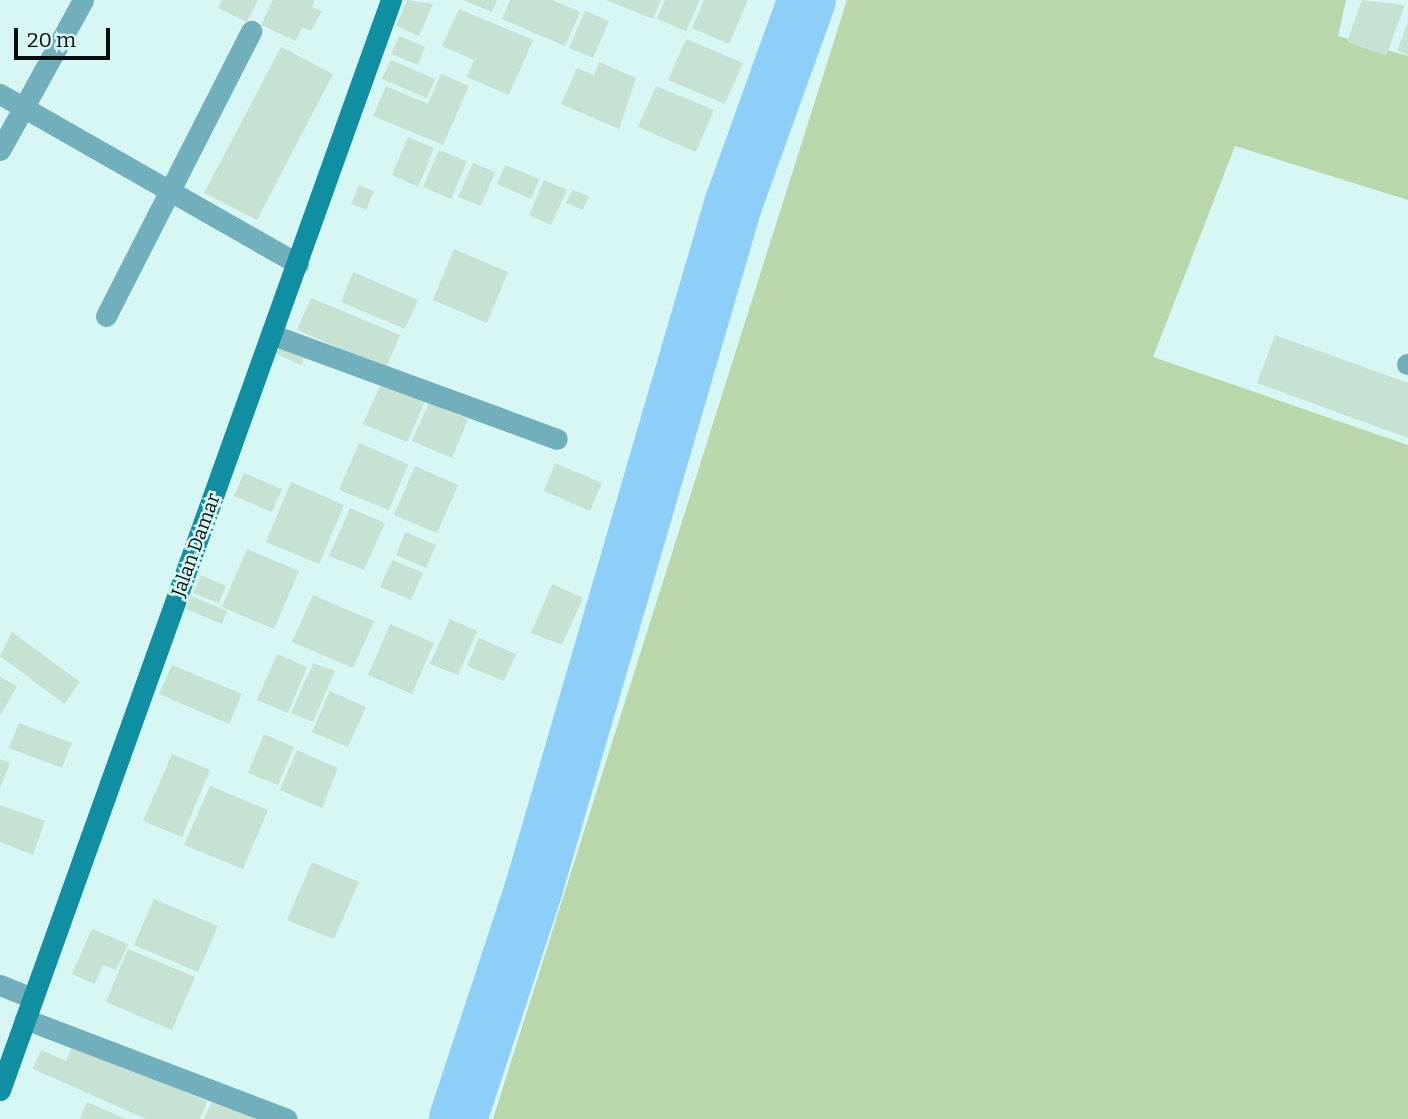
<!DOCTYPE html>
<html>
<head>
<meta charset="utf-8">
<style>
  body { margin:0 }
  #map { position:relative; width:1408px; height:1119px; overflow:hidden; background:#d6f7f3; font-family:Bitter,serif }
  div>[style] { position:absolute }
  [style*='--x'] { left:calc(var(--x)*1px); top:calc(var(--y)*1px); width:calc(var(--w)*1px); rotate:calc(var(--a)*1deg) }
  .green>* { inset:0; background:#bad6ab }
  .river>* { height:58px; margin:-29px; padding:0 29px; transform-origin:29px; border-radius:29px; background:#8ecff9 }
  .building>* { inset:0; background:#c7e2d2 }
  .street>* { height:21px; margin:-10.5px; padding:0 10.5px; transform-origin:10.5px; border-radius:10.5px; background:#71afbc }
  .secondary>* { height:21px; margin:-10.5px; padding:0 10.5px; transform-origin:10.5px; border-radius:10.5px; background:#118fa2 }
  span { translate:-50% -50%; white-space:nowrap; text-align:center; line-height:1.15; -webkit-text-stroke:5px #d6f7f3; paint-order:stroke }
  .street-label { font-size:19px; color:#040e0d }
  .scale { position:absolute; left:14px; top:28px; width:96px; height:32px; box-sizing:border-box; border:4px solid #040e0d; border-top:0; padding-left:9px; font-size:21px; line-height:24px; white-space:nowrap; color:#040e0d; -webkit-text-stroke:5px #d6f7f3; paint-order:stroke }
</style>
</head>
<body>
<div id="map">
  <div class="green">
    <div style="clip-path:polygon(847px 0,1346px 0,1338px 36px,1408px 56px,1408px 200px,1235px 146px,1153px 357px,1408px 445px,1408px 1119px,493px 1119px)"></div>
  </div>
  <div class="river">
    <div style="--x:458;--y:1119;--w:240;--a:-71.8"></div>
    <div style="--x:533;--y:891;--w:715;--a:-73.75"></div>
    <div style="--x:733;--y:205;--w:218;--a:-70.2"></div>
  </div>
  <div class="building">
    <div style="clip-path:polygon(222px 0,258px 0,247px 22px,218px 8px)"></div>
    <div style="clip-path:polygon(273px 0,315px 0,312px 7px,322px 11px,311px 31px,302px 27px,296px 41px,261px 25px)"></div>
    <div style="clip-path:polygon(407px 0,433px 4px,419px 36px,396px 26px)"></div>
    <div style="clip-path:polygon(463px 0,497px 0,492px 12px)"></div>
    <div style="clip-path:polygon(510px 0,552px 0,580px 12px,565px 46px,502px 19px)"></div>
    <div style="clip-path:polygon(606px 0,661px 0,653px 19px)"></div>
    <div style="clip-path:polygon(665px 0,700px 0,686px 31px,657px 19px)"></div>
    <div style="clip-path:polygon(704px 0,748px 0,729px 44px,692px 28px)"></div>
    <div style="clip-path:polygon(1362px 0,1405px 5px,1386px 56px,1347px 42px)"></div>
    <div style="clip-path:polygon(459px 9px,533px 40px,509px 95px,467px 77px,474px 60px,442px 46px)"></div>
    <div style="clip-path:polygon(585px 11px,609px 21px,593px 58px,569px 48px)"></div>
    <div style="clip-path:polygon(1408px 22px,1408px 55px,1397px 51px)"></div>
    <div style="clip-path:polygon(399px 36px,425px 47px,418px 65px,391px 54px)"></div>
    <div style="clip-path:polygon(686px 39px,743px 63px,725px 104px,668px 80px)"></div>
    <div style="clip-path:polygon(281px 47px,333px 74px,257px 220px,204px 193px)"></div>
    <div style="clip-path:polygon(391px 60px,435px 79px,427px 98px,382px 79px)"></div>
    <div style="clip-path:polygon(599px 62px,636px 78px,619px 129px,561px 104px,577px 68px,594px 75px)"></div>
    <div style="clip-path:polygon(441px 74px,469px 86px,443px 145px,373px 116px,386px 86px,428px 104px)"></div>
    <div style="clip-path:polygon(656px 86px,714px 110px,696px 152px,638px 127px)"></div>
    <div style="clip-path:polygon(408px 137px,434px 148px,418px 187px,392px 175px)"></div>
    <div style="clip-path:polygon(439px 150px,467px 161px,451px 199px,423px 187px)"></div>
    <div style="clip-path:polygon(473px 163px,495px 172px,481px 206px,458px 197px)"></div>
    <div style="clip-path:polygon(505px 165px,539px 179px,531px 199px,497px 184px)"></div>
    <div style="clip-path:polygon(544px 180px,567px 190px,551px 225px,529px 215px)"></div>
    <div style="clip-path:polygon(359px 185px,374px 191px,366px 210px,351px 204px)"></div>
    <div style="clip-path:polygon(572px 190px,589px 196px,583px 210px,566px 203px)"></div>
    <div style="clip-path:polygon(454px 249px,508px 272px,487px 323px,433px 300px)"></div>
    <div style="clip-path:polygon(353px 272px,418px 300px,405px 329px,341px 302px)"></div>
    <div style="clip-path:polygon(311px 298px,400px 335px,386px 368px,297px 330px)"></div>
    <div style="clip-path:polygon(1275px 335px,1408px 383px,1408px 438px,1257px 383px)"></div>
    <div style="clip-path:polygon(281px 343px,306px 353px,301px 365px,276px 354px)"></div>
    <div style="clip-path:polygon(383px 379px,427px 397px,407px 442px,363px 424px)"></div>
    <div style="clip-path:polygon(429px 403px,468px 419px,452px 458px,412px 441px)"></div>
    <div style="clip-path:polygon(359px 443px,408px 464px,389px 510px,339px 490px)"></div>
    <div style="clip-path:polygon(555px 463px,602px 483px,590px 511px,544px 491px)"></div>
    <div style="clip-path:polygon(415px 466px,458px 485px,437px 533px,394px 515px)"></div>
    <div style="clip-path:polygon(244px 473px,282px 489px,272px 512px,234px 496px)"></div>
    <div style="clip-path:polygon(291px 482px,344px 505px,319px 564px,266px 542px)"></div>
    <div style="clip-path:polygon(350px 508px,385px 523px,364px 570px,329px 556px)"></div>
    <div style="clip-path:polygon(405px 532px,436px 545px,426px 568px,396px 555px)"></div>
    <div style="clip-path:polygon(247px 549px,299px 571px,274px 629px,222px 607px)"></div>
    <div style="clip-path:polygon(392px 560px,423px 573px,411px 600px,380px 587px)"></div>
    <div style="clip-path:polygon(201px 575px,226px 586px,219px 603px,193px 593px)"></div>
    <div style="clip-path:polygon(552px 584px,583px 598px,562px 645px,531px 633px)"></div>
    <div style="clip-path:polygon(313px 595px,374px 621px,353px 668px,292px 642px)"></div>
    <div style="clip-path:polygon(191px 596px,227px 611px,222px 624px,186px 609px)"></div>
    <div style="clip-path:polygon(450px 619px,477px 631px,458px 675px,430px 664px)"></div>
    <div style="clip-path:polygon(390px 624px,434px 643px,412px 694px,368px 675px)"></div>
    <div style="clip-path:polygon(12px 632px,80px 682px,64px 704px,0 656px)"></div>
    <div style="clip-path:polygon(479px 638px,516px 654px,504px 681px,467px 666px)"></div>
    <div style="clip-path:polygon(277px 654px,307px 667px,288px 713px,257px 700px)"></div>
    <div style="clip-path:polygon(313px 663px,335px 671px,313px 722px,291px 713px)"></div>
    <div style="clip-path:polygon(172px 665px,242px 694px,229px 724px,159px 694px)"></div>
    <div style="clip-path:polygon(0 677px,17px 686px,0 716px)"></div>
    <div style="clip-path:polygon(330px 691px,366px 707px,348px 747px,312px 732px)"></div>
    <div style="clip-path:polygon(19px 723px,72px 743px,62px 768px,9px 748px)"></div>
    <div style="clip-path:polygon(264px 734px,294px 747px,278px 785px,248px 773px)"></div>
    <div style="clip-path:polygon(297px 750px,338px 768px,322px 808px,280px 790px)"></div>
    <div style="clip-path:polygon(172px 754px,210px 770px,182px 837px,143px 821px)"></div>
    <div style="clip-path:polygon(0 759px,10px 763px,0 788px)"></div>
    <div style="clip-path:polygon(210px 786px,268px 810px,243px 869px,184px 845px)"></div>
    <div style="clip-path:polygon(0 805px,45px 821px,33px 855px,0 842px)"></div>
    <div style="clip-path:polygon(312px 862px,359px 882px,334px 939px,287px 920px)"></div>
    <div style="clip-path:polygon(154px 899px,218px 926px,198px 972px,134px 945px)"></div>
    <div style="clip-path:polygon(92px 929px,128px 944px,116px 970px,103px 965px,95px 984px,72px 974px)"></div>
    <div style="clip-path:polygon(128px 949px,195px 977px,172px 1030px,106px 1002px)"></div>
    <div style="clip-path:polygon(73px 1045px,207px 1101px,200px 1119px,146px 1119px,33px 1069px,41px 1050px,66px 1061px)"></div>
    <div style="clip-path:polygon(214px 1097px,266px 1119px,204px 1119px)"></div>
    <div style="clip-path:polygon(87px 1102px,126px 1119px,80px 1119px)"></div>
  </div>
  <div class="street">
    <div style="--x:0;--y:94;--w:343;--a:29.7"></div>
    <div style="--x:0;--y:150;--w:171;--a:-61"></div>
    <div style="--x:106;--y:316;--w:320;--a:-63"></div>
    <div style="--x:273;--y:335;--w:302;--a:20.1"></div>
    <div style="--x:1407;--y:364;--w:1;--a:0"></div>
    <div style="--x:0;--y:985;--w:35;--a:22"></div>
    <div style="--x:25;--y:1019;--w:280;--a:20.9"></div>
  </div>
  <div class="secondary">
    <div style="--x:0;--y:1090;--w:1158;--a:-70.27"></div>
  </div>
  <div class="street-label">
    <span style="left:196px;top:545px;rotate:-70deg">Jalan Damar</span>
  </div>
  <div class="scale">20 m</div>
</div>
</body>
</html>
